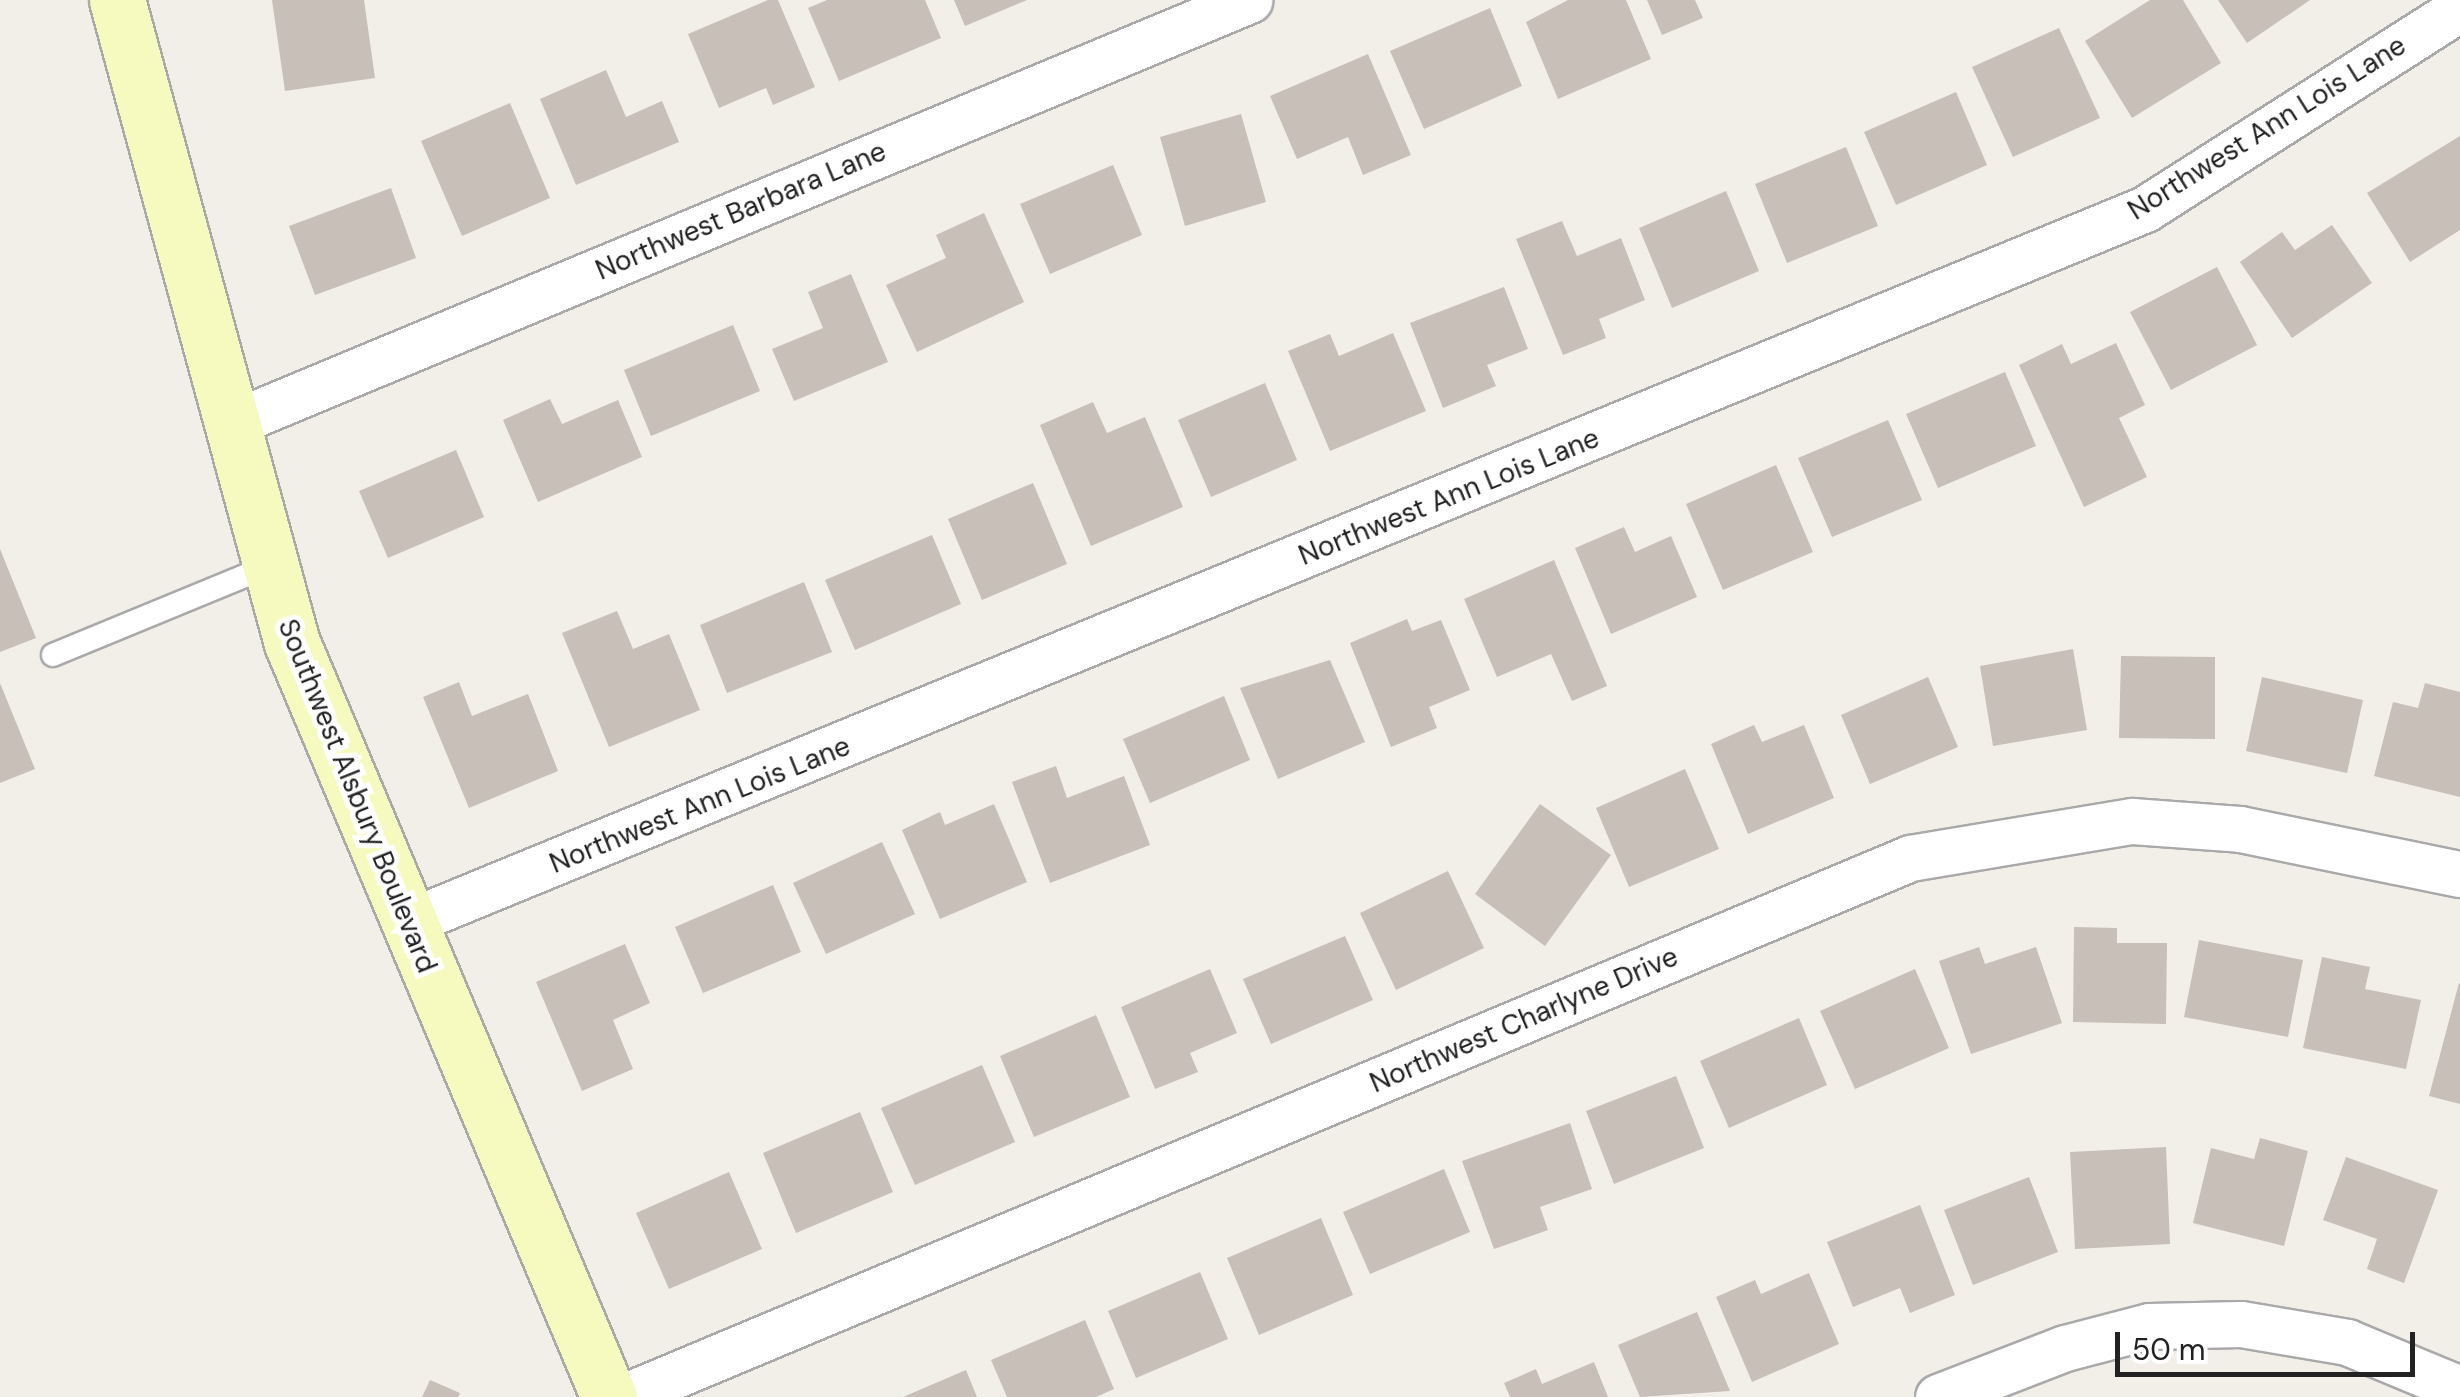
<!DOCTYPE html>
<html>
<head>
<meta charset="utf-8">
<style>
  body { margin:0 }
  #map { position:relative; width:2460px; height:1397px; overflow:hidden; background:#f2efe9; font-family:"DM Sans",sans-serif }
  div>[style] { position:absolute }
  [style*='--x'] { left:calc(var(--x)*1px); top:calc(var(--y)*1px); width:calc(var(--w)*1px); rotate:calc(var(--a)*1deg) }
  .building>* { inset:0; background:#c7bfb8 }
  .roads { filter:drop-shadow(2px 0 #a9a9a9) drop-shadow(-2px 0 #a9a9a9) drop-shadow(0 2px #a9a9a9) drop-shadow(0 -2px #a9a9a9) }
  .service>* { height:22px; margin:-11px; padding:0 11px; transform-origin:11px; border-radius:11px; background:#fff }
  .minor>* { height:45px; margin:-22.5px; padding:0 22.5px; transform-origin:22.5px; border-radius:22.5px; background:#fff }
  .secondary>* { height:55px; margin:-27.5px; padding:0 27.5px; transform-origin:27.5px; border-radius:27.5px; background:#f7fabf }
  span { translate:-50% -50%; white-space:nowrap; text-align:center; line-height:1.15; -webkit-text-stroke:10px #fff; paint-order:stroke }
  .street-label { font-size:28px; color:#222 }
  .scale { position:absolute; left:2115px; top:1332px; width:300px; height:45px; box-sizing:border-box; border:5px solid #222; border-top:0; padding-left:12px; font-size:30px; line-height:35px; white-space:nowrap; color:#222; -webkit-text-stroke:8px #fff; paint-order:stroke }
</style>
</head>
<body>
<div id="map">
  <div class="building">
    <div style="clip-path:polygon(272px 0,364px 0,375px 78px,285px 91px)"></div>
    <div style="clip-path:polygon(768px 0,778px 0,815px 87px,773px 105px,766px 88px,719px 108px,688px 34px)"></div>
    <div style="clip-path:polygon(827px 0,925px 0,941px 38px,839px 81px,808px 8px)"></div>
    <div style="clip-path:polygon(954px 0,1027px 0,965px 26px)"></div>
    <div style="clip-path:polygon(1568px 0,1626px 0,1651px 59px,1558px 99px,1526px 22px)"></div>
    <div style="clip-path:polygon(1647px 0,1695px 0,1703px 18px,1662px 35px)"></div>
    <div style="clip-path:polygon(2150px 0,2183px 0,2221px 63px,2132px 118px,2085px 41px)"></div>
    <div style="clip-path:polygon(2218px 0,2310px 0,2247px 43px)"></div>
    <div style="clip-path:polygon(1490px 8px,1522px 86px,1424px 129px,1390px 51px)"></div>
    <div style="clip-path:polygon(2059px 28px,2100px 118px,2013px 157px,1972px 67px)"></div>
    <div style="clip-path:polygon(1368px 54px,1411px 155px,1363px 175px,1348px 137px,1297px 159px,1270px 96px)"></div>
    <div style="clip-path:polygon(606px 70px,626px 117px,662px 101px,679px 142px,576px 185px,540px 99px)"></div>
    <div style="clip-path:polygon(1956px 92px,1987px 165px,1896px 205px,1864px 132px)"></div>
    <div style="clip-path:polygon(510px 103px,550px 198px,462px 236px,421px 141px)"></div>
    <div style="clip-path:polygon(1241px 114px,1266px 202px,1185px 226px,1160px 137px)"></div>
    <div style="clip-path:polygon(2460px 136px,2460px 230px,2410px 262px,2367px 193px)"></div>
    <div style="clip-path:polygon(1846px 147px,1878px 226px,1787px 263px,1755px 184px)"></div>
    <div style="clip-path:polygon(1113px 165px,1142px 235px,1050px 274px,1020px 204px)"></div>
    <div style="clip-path:polygon(391px 188px,416px 258px,315px 295px,289px 226px)"></div>
    <div style="clip-path:polygon(1726px 191px,1759px 271px,1672px 308px,1639px 228px)"></div>
    <div style="clip-path:polygon(984px 213px,1024px 302px,917px 352px,886px 285px,946px 258px,936px 235px)"></div>
    <div style="clip-path:polygon(1562px 221px,1577px 256px,1621px 238px,1645px 300px,1599px 319px,1606px 338px,1563px 355px,1516px 239px)"></div>
    <div style="clip-path:polygon(2332px 225px,2372px 283px,2292px 338px,2240px 262px,2282px 232px,2295px 250px)"></div>
    <div style="clip-path:polygon(2217px 267px,2257px 345px,2171px 390px,2130px 312px)"></div>
    <div style="clip-path:polygon(851px 274px,888px 362px,794px 401px,772px 349px,823px 328px,808px 292px)"></div>
    <div style="clip-path:polygon(1504px 287px,1528px 349px,1487px 365px,1496px 386px,1443px 408px,1410px 323px)"></div>
    <div style="clip-path:polygon(733px 325px,760px 391px,651px 436px,624px 370px)"></div>
    <div style="clip-path:polygon(1393px 333px,1426px 411px,1330px 451px,1288px 351px,1330px 334px,1339px 356px)"></div>
    <div style="clip-path:polygon(2116px 343px,2145px 405px,2119px 418px,2147px 477px,2084px 507px,2019px 365px,2062px 344px,2071px 364px)"></div>
    <div style="clip-path:polygon(2005px 372px,2036px 446px,1938px 488px,1906px 414px)"></div>
    <div style="clip-path:polygon(1265px 383px,1297px 460px,1211px 497px,1178px 420px)"></div>
    <div style="clip-path:polygon(550px 399px,562px 424px,618px 400px,642px 457px,538px 502px,503px 420px)"></div>
    <div style="clip-path:polygon(1093px 402px,1107px 433px,1145px 417px,1183px 507px,1091px 546px,1040px 425px)"></div>
    <div style="clip-path:polygon(1888px 420px,1922px 500px,1832px 537px,1798px 458px)"></div>
    <div style="clip-path:polygon(456px 450px,484px 517px,388px 558px,359px 491px)"></div>
    <div style="clip-path:polygon(1776px 465px,1813px 552px,1723px 590px,1686px 504px)"></div>
    <div style="clip-path:polygon(1033px 483px,1067px 564px,982px 600px,948px 519px)"></div>
    <div style="clip-path:polygon(1624px 527px,1635px 552px,1671px 536px,1697px 597px,1611px 634px,1575px 548px)"></div>
    <div style="clip-path:polygon(932px 535px,961px 604px,855px 650px,825px 580px)"></div>
    <div style="clip-path:polygon(0 549px,36px 638px,0 652px)"></div>
    <div style="clip-path:polygon(1554px 560px,1607px 686px,1572px 701px,1551px 654px,1497px 677px,1464px 599px)"></div>
    <div style="clip-path:polygon(804px 582px,832px 652px,727px 693px,700px 625px)"></div>
    <div style="clip-path:polygon(617px 611px,633px 649px,669px 634px,700px 710px,609px 747px,562px 633px)"></div>
    <div style="clip-path:polygon(1407px 619px,1412px 631px,1441px 620px,1470px 690px,1429px 707px,1437px 728px,1391px 747px,1350px 643px)"></div>
    <div style="clip-path:polygon(2073px 649px,2087px 730px,1993px 746px,1980px 666px)"></div>
    <div style="clip-path:polygon(2121px 656px,2215px 657px,2215px 739px,2119px 738px)"></div>
    <div style="clip-path:polygon(1330px 660px,1365px 742px,1278px 779px,1240px 688px)"></div>
    <div style="clip-path:polygon(1928px 677px,1958px 747px,1870px 784px,1841px 715px)"></div>
    <div style="clip-path:polygon(2262px 677px,2363px 700px,2347px 773px,2246px 751px)"></div>
    <div style="clip-path:polygon(459px 682px,472px 716px,528px 694px,558px 771px,469px 808px,423px 697px)"></div>
    <div style="clip-path:polygon(0 683px,35px 769px,0 783px)"></div>
    <div style="clip-path:polygon(2425px 683px,2460px 692px,2460px 797px,2374px 776px,2393px 702px,2418px 708px)"></div>
    <div style="clip-path:polygon(1224px 696px,1250px 760px,1150px 803px,1123px 739px)"></div>
    <div style="clip-path:polygon(1754px 725px,1762px 742px,1804px 725px,1834px 798px,1748px 834px,1711px 744px)"></div>
    <div style="clip-path:polygon(1056px 766px,1067px 798px,1124px 776px,1150px 845px,1050px 883px,1012px 782px)"></div>
    <div style="clip-path:polygon(1685px 769px,1719px 849px,1629px 887px,1596px 808px)"></div>
    <div style="clip-path:polygon(994px 804px,1027px 882px,940px 919px,902px 830px,940px 812px,945px 825px)"></div>
    <div style="clip-path:polygon(1540px 804px,1611px 855px,1545px 946px,1475px 894px)"></div>
    <div style="clip-path:polygon(882px 842px,915px 914px,826px 954px,793px 883px)"></div>
    <div style="clip-path:polygon(1448px 871px,1484px 948px,1396px 990px,1360px 913px)"></div>
    <div style="clip-path:polygon(773px 885px,801px 952px,703px 993px,675px 927px)"></div>
    <div style="clip-path:polygon(2074px 927px,2117px 928px,2117px 943px,2167px 943px,2166px 1024px,2073px 1022px)"></div>
    <div style="clip-path:polygon(1345px 936px,1373px 1000px,1271px 1044px,1243px 979px)"></div>
    <div style="clip-path:polygon(2199px 940px,2303px 960px,2288px 1037px,2184px 1017px)"></div>
    <div style="clip-path:polygon(625px 944px,650px 1003px,613px 1020px,633px 1069px,582px 1091px,536px 982px)"></div>
    <div style="clip-path:polygon(1979px 947px,1985px 964px,2036px 947px,2062px 1023px,1971px 1054px,1939px 961px)"></div>
    <div style="clip-path:polygon(2322px 957px,2370px 967px,2365px 989px,2421px 1000px,2406px 1069px,2303px 1048px)"></div>
    <div style="clip-path:polygon(1210px 969px,1237px 1033px,1190px 1053px,1198px 1072px,1155px 1089px,1121px 1007px)"></div>
    <div style="clip-path:polygon(1915px 969px,1949px 1048px,1855px 1089px,1820px 1011px)"></div>
    <div style="clip-path:polygon(2459px 983px,2460px 984px,2460px 1104px,2429px 1096px)"></div>
    <div style="clip-path:polygon(1096px 1015px,1130px 1097px,1034px 1137px,1000px 1056px)"></div>
    <div style="clip-path:polygon(1799px 1018px,1827px 1085px,1729px 1128px,1700px 1061px)"></div>
    <div style="clip-path:polygon(982px 1065px,1015px 1142px,915px 1185px,881px 1108px)"></div>
    <div style="clip-path:polygon(1676px 1076px,1704px 1148px,1614px 1184px,1586px 1111px)"></div>
    <div style="clip-path:polygon(860px 1112px,893px 1192px,796px 1233px,763px 1153px)"></div>
    <div style="clip-path:polygon(1570px 1123px,1592px 1189px,1540px 1207px,1548px 1230px,1494px 1249px,1462px 1161px)"></div>
    <div style="clip-path:polygon(2260px 1138px,2308px 1151px,2284px 1246px,2193px 1223px,2211px 1148px,2254px 1159px)"></div>
    <div style="clip-path:polygon(2166px 1147px,2170px 1244px,2075px 1249px,2070px 1152px)"></div>
    <div style="clip-path:polygon(2346px 1157px,2438px 1190px,2404px 1283px,2367px 1269px,2377px 1239px,2323px 1220px)"></div>
    <div style="clip-path:polygon(1444px 1169px,1470px 1232px,1370px 1274px,1343px 1212px)"></div>
    <div style="clip-path:polygon(729px 1172px,762px 1249px,669px 1289px,636px 1213px)"></div>
    <div style="clip-path:polygon(2029px 1177px,2058px 1252px,1973px 1285px,1944px 1210px)"></div>
    <div style="clip-path:polygon(1920px 1205px,1955px 1295px,1910px 1313px,1900px 1288px,1853px 1307px,1827px 1242px)"></div>
    <div style="clip-path:polygon(1321px 1218px,1353px 1295px,1259px 1335px,1227px 1258px)"></div>
    <div style="clip-path:polygon(1200px 1272px,1228px 1339px,1136px 1378px,1108px 1311px)"></div>
    <div style="clip-path:polygon(1809px 1273px,1839px 1344px,1752px 1382px,1716px 1297px,1755px 1280px,1761px 1294px)"></div>
    <div style="clip-path:polygon(1697px 1312px,1730px 1391px,1640px 1397px,1618px 1345px)"></div>
    <div style="clip-path:polygon(1085px 1320px,1114px 1389px,1096px 1397px,1007px 1397px,991px 1360px)"></div>
    <div style="clip-path:polygon(1594px 1362px,1608px 1397px,1510px 1397px,1504px 1383px,1536px 1369px,1542px 1384px)"></div>
    <div style="clip-path:polygon(966px 1370px,977px 1397px,903px 1397px)"></div>
    <div style="clip-path:polygon(430px 1380px,460px 1393px,458px 1397px,422px 1397px)"></div>
  </div>
  <div class="roads">
    <div class="service">
      <div style="--x:53;--y:655;--w:236;--a:-22.4"></div>
    </div>
    <div class="minor">
      <div style="--x:233;--y:423;--w:1101;--a:-22.6"></div>
      <div style="--x:406;--y:923;--w:1880;--a:-22.32"></div>
      <div style="--x:2145;--y:209;--w:374;--a:-32.5"></div>
      <div style="--x:623;--y:1397;--w:1395;--a:-22.72"></div>
      <div style="--x:1910;--y:858;--w:225;--a:-9.5"></div>
      <div style="--x:2132;--y:821;--w:108;--a:4.2"></div>
      <div style="--x:2240;--y:829;--w:225;--a:11.6"></div>
      <div style="--x:1938;--y:1397;--w:136;--a:-21.1"></div>
      <div style="--x:2065;--y:1348;--w:87;--a:-14.7"></div>
      <div style="--x:2149;--y:1326;--w:92;--a:-1.2"></div>
      <div style="--x:2241;--y:1324;--w:108;--a:9.6"></div>
      <div style="--x:2347;--y:1342;--w:122;--a:22.6"></div>
    </div>
    <div class="secondary">
      <div style="--x:117;--y:0;--w:666;--a:74.78"></div>
      <div style="--x:292;--y:643;--w:818;--a:67.2"></div>
    </div>
  </div>
  <div class="street-label">
    <span style="left:2267px;top:128px;rotate:-32deg">Northwest Ann Lois Lane</span>
    <span style="left:741px;top:211px;rotate:-23deg">Northwest Barbara Lane</span>
    <span style="left:1449px;top:497px;rotate:-22deg">Northwest Ann Lois Lane</span>
    <span style="left:357px;top:796px;rotate:68deg">Southwest Alsbury Boulevard</span>
    <span style="left:700px;top:805px;rotate:-22deg">Northwest Ann Lois Lane</span>
    <span style="left:1524px;top:1020px;rotate:-23deg">Northwest Charlyne Drive</span>
  </div>
  <div class="scale">50 m</div>
</div>
</body>
</html>
